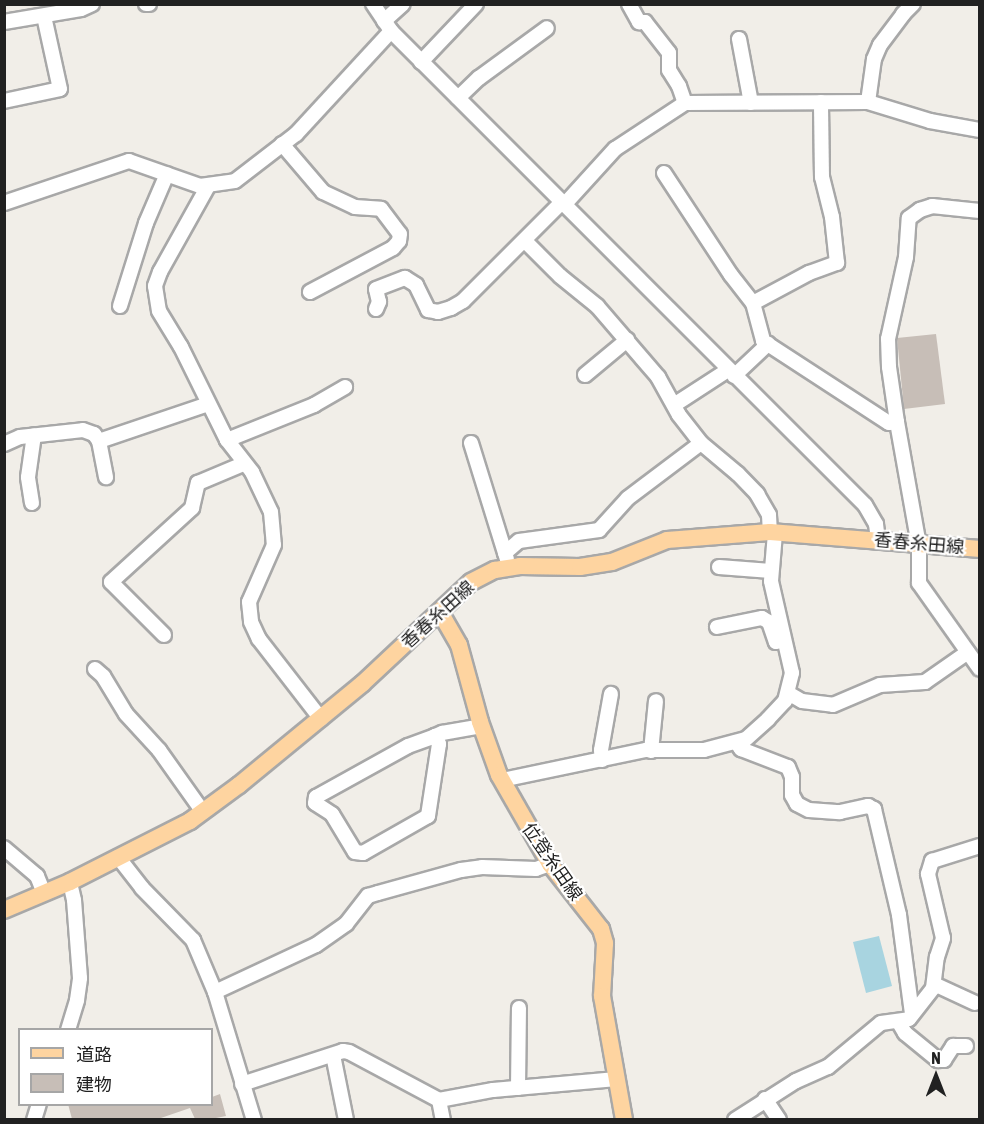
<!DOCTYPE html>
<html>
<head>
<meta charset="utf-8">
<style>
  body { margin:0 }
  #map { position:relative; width:984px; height:1124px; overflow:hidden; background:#f1eee8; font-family:"Asap Condensed","Noto Sans JP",sans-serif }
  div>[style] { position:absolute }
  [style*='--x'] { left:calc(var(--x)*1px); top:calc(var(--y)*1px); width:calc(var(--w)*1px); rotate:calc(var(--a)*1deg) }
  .water>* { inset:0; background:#a8d4e0 }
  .building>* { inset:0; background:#c7beb7 }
  .roads { filter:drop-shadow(2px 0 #a8a8a8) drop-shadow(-2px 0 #a8a8a8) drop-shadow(0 2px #a8a8a8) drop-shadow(0 -2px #a8a8a8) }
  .minor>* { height:14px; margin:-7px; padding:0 7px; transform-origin:7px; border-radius:7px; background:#fff }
  .major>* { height:16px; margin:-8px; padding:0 8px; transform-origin:8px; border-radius:8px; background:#fed4a0 }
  span { translate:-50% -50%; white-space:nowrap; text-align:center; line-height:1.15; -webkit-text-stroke:4.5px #fff; paint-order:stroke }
  .street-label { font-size:18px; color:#212121 }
  .frame { position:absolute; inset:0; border:6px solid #212121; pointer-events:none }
  .legend { position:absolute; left:18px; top:1028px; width:195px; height:78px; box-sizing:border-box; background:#fff; border:2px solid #a6a6a6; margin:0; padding:8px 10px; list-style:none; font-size:18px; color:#212121 }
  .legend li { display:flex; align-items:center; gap:12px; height:30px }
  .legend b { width:30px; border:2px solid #a6a6a6 }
  .north { position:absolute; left:906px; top:1046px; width:60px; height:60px; -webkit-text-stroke:4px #fff; paint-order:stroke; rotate:0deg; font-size:16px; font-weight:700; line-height:24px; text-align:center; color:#212121 }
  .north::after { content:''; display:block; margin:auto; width:21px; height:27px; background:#212121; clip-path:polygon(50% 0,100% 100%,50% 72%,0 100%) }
</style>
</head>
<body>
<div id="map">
  <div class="water">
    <div style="clip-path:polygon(879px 936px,892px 986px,866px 993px,853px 942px)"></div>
  </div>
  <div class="building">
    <div style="clip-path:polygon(936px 334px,945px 404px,904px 409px,897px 338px)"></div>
    <div style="clip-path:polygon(220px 1094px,226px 1116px,211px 1119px,195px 1119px,190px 1108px,158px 1119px,72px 1119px,68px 1104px,212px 1104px,212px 1097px)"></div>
  </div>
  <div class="roads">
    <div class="minor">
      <div style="--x:146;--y:4;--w:3;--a:0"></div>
      <div style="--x:373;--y:4;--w:32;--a:56"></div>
      <div style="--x:391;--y:31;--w:670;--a:45"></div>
      <div style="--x:865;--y:505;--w:22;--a:60"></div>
      <div style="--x:876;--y:524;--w:17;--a:83"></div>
      <div style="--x:629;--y:4;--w:21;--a:61"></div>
      <div style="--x:639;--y:22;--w:6;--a:0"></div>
      <div style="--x:645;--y:22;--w:39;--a:52"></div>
      <div style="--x:669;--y:53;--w:17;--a:90"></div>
      <div style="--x:669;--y:70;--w:19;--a:58"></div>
      <div style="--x:679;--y:86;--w:18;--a:71"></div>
      <div style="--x:384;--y:21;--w:25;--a:-42"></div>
      <div style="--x:4;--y:22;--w:78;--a:-9.6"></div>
      <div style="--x:81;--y:9;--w:12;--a:-24"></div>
      <div style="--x:739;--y:39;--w:65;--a:79.4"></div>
      <div style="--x:421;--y:62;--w:80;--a:-46.5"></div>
      <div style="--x:458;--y:98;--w:29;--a:-44"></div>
      <div style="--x:479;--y:78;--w:84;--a:-36.3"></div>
      <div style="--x:4;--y:101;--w:57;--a:-12.1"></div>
      <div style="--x:60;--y:89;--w:75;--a:-102.4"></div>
      <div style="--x:868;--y:102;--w:43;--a:-82.1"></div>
      <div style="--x:874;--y:59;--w:15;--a:-67"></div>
      <div style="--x:880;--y:45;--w:39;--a:-53"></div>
      <div style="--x:903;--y:14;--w:14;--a:-45"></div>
      <div style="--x:282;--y:144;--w:63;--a:49.5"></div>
      <div style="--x:323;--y:192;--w:35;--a:25"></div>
      <div style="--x:355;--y:207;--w:26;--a:4"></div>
      <div style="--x:381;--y:209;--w:31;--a:53"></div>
      <div style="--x:400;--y:234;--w:7;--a:98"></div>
      <div style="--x:399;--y:241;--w:9;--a:131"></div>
      <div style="--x:393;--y:248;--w:94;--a:152.1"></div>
      <div style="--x:664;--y:173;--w:122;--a:56.7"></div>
      <div style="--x:731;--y:275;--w:36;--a:52"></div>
      <div style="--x:753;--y:303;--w:39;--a:75"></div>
      <div style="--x:763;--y:341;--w:150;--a:33.1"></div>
      <div style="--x:889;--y:423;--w:8;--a:-7"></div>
      <div style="--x:897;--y:422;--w:126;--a:79.9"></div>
      <div style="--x:919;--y:546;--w:37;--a:90"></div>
      <div style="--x:919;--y:583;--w:105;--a:54.7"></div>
      <div style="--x:208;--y:186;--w:98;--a:119.2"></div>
      <div style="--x:160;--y:272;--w:15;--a:110"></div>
      <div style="--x:155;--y:286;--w:25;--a:81"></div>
      <div style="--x:159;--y:311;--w:42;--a:58.6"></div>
      <div style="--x:181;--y:347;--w:104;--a:63.7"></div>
      <div style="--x:227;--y:440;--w:41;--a:52"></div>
      <div style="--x:252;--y:472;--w:44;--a:64.6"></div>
      <div style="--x:271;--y:512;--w:33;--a:85"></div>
      <div style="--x:274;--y:545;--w:62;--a:113.7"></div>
      <div style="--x:249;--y:602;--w:20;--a:84"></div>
      <div style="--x:251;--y:622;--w:19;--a:65"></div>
      <div style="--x:259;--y:639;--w:101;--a:52.2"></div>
      <div style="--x:4;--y:203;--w:132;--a:-18.6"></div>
      <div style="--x:129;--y:161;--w:75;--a:19.4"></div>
      <div style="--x:200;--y:186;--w:35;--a:-8"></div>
      <div style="--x:235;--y:181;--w:77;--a:-37.6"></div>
      <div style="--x:296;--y:134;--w:140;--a:-47.3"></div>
      <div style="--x:564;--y:205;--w:76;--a:-47.7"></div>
      <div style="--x:615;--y:149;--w:84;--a:-33.3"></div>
      <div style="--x:685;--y:103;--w:183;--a:-0.3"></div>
      <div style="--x:868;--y:102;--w:65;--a:17"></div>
      <div style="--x:930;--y:121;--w:51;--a:10.2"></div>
      <div style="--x:525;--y:241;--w:49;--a:45"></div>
      <div style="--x:560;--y:276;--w:48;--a:39"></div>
      <div style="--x:597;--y:306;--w:94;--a:49.3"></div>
      <div style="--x:658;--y:377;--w:43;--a:61.1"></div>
      <div style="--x:679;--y:415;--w:36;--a:52"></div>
      <div style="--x:701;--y:443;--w:48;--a:40"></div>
      <div style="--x:738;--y:474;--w:28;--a:46"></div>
      <div style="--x:757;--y:494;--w:24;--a:60"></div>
      <div style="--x:769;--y:515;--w:17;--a:87"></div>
      <div style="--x:753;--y:303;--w:64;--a:-28.2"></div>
      <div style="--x:809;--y:273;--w:30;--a:-20"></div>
      <div style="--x:837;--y:263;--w:46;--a:-96.2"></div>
      <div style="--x:832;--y:217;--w:41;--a:-104"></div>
      <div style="--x:822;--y:177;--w:75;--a:-90.8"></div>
      <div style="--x:120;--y:306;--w:87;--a:-72.6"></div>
      <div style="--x:146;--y:223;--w:53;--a:-66.8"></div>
      <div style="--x:376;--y:309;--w:8;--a:-67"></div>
      <div style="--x:379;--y:302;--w:13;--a:-103"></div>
      <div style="--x:376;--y:289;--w:31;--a:-21"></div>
      <div style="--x:405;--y:278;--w:13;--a:32"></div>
      <div style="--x:416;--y:285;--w:28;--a:64"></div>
      <div style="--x:428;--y:310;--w:10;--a:11"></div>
      <div style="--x:438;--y:312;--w:14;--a:-17"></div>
      <div style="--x:451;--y:308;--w:14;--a:-30"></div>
      <div style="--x:463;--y:301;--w:140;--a:-45"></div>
      <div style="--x:585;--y:375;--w:55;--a:-39.8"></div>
      <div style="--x:734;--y:376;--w:47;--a:-43.3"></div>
      <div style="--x:674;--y:405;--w:64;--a:-32.9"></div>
      <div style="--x:897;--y:422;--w:56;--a:-98.3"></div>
      <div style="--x:889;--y:367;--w:28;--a:-92"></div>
      <div style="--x:888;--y:339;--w:84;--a:-77.6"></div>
      <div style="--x:906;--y:257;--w:39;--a:-86"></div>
      <div style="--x:909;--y:218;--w:14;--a:-36"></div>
      <div style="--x:920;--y:210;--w:13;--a:-18"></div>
      <div style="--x:932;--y:206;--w:48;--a:5.9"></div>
      <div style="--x:227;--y:440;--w:94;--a:-21.9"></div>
      <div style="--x:314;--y:405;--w:36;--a:-30"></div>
      <div style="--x:99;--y:441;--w:37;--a:79"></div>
      <div style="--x:471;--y:443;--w:121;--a:72.8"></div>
      <div style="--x:4;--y:444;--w:17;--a:-24"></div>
      <div style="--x:20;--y:437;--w:63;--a:-6.3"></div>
      <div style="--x:83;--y:430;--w:12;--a:20"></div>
      <div style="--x:94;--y:434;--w:9;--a:54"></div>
      <div style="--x:99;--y:441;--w:115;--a:-18.7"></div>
      <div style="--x:32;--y:503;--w:26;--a:-99"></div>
      <div style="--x:28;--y:477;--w:42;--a:-81.9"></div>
      <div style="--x:505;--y:553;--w:18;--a:-41"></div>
      <div style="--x:519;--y:541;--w:81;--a:-7.8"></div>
      <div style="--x:599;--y:530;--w:43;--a:-47.8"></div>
      <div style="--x:628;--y:498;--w:91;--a:-37"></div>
      <div style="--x:719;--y:567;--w:52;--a:4.4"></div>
      <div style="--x:717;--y:627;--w:46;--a:-11.3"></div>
      <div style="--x:762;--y:618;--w:8;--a:30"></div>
      <div style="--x:769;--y:622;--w:21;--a:71"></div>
      <div style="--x:776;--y:642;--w:4;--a:-14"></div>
      <div style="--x:164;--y:635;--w:75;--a:-135"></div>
      <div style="--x:111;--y:582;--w:110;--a:-42.4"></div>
      <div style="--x:192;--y:508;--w:26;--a:-77"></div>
      <div style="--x:198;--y:483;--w:49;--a:-22.9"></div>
      <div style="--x:95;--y:669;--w:11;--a:41"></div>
      <div style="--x:103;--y:676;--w:44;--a:58.8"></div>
      <div style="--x:126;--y:714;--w:49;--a:47.5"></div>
      <div style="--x:159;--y:750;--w:76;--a:54.6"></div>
      <div style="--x:788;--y:693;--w:16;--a:30"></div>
      <div style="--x:802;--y:701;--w:31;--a:7"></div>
      <div style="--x:833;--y:705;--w:51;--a:-23.1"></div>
      <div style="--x:880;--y:685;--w:45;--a:-3.8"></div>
      <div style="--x:925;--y:682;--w:52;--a:-34.9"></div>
      <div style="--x:435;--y:736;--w:9;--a:63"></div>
      <div style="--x:439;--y:744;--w:73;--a:98.7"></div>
      <div style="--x:428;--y:816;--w:75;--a:150.4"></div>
      <div style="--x:363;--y:853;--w:8;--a:-173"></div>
      <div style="--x:355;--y:852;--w:44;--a:-121.2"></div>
      <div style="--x:332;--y:814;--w:20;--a:-147"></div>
      <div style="--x:315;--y:803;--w:6;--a:-81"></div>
      <div style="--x:316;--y:797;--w:105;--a:-29"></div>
      <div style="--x:408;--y:746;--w:29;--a:-20"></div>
      <div style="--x:435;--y:736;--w:8;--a:-23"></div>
      <div style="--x:442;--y:733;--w:40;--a:-10"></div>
      <div style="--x:736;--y:742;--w:9;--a:54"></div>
      <div style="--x:741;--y:749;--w:50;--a:21"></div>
      <div style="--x:788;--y:767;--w:11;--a:68"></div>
      <div style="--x:792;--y:777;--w:18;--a:90"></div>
      <div style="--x:792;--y:795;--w:10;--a:61"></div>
      <div style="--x:797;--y:804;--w:13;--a:27"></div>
      <div style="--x:809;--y:810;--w:31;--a:4"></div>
      <div style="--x:840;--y:812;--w:29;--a:-12"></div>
      <div style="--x:868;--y:806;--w:7;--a:27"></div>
      <div style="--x:874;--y:809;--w:109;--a:76.7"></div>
      <div style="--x:899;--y:915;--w:100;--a:82.5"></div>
      <div style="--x:651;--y:751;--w:50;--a:-84.3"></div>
      <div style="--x:602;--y:760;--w:10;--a:-96"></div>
      <div style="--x:601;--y:750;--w:57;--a:-79.9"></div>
      <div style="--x:502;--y:780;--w:147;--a:-11.8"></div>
      <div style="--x:646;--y:750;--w:58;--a:0"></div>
      <div style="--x:704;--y:750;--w:43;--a:-14.7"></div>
      <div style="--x:746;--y:739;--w:30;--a:-42"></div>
      <div style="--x:768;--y:719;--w:25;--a:-47"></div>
      <div style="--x:785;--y:701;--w:29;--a:-76"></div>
      <div style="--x:792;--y:673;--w:94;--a:-102.9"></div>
      <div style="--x:771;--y:581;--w:48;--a:-85.2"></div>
      <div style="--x:4;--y:848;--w:43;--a:40.3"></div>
      <div style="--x:37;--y:876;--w:18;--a:68"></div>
      <div style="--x:118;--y:857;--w:39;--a:52"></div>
      <div style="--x:142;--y:888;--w:73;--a:45.6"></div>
      <div style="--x:193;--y:940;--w:56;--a:67.1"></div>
      <div style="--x:215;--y:992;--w:134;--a:73.1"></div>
      <div style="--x:934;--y:984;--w:45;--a:24.9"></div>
      <div style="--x:215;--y:992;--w:111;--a:-25"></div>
      <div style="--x:316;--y:945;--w:37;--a:-35"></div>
      <div style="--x:346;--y:924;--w:36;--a:-52"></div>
      <div style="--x:368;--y:896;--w:10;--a:-17"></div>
      <div style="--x:378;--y:893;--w:86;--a:-15.5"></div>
      <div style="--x:461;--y:870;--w:21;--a:-8"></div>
      <div style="--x:482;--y:867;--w:54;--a:2.1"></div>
      <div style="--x:536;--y:869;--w:15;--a:-20"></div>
      <div style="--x:898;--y:1021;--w:14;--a:60"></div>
      <div style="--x:905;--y:1033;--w:43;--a:39.3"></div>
      <div style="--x:938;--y:1060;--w:6;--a:0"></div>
      <div style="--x:944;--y:1060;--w:17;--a:-57"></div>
      <div style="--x:953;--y:1046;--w:13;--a:0"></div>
      <div style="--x:68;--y:1030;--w:31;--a:-73"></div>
      <div style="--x:77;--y:1000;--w:22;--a:-82"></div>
      <div style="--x:80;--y:978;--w:78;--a:-94.4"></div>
      <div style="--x:74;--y:900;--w:18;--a:-103"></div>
      <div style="--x:333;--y:1055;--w:66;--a:78.7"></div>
      <div style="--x:242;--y:1084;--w:106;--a:-18.1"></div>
      <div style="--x:343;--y:1051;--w:6;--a:9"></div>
      <div style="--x:349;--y:1052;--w:102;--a:28.1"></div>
      <div style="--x:439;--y:1100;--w:55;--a:-10.5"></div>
      <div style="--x:493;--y:1090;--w:124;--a:-5.1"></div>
      <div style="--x:518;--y:1088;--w:80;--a:-89.3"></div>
      <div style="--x:765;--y:1099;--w:25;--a:56"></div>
      <div style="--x:439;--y:1100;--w:20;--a:79"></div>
      <div style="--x:34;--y:1120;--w:17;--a:-73"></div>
      <div style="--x:735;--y:1120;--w:72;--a:-32.6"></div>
      <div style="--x:796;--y:1081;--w:35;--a:-24"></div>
      <div style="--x:828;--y:1067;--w:69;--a:-39.7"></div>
      <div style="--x:881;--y:1023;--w:28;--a:-8"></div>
      <div style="--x:909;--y:1019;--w:39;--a:-52"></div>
      <div style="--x:933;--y:988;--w:31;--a:-83"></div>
      <div style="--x:937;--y:957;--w:20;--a:-72"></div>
      <div style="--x:943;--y:938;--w:66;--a:-103.2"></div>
      <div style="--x:928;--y:874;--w:14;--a:-73"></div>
      <div style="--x:932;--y:861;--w:50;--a:-17.4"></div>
    </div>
    <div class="major">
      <div style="--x:440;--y:612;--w:38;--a:60"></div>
      <div style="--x:459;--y:645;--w:80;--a:74.7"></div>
      <div style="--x:480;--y:722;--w:56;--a:70.3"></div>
      <div style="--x:499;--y:775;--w:103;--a:60.2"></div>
      <div style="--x:550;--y:864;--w:83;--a:51.9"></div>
      <div style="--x:601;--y:929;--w:15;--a:74"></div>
      <div style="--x:605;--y:943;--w:53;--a:93.2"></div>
      <div style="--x:602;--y:996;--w:126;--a:79.9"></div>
      <div style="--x:4;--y:910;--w:72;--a:-23"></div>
      <div style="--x:70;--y:882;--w:135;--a:-26.9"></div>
      <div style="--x:190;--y:821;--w:61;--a:-36.3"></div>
      <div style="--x:239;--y:785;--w:159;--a:-39.4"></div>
      <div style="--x:362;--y:684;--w:149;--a:-43.1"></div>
      <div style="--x:471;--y:582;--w:27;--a:-27"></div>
      <div style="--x:495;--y:570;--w:25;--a:-9"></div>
      <div style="--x:520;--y:566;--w:60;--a:1"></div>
      <div style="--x:580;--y:567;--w:32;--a:-9"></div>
      <div style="--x:612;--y:562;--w:59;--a:-21.8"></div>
      <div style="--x:667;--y:540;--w:103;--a:-4.4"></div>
      <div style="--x:770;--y:532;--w:211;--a:4.6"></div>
    </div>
  </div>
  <div class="street-label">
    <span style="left:919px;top:544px;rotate:5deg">香春糸田線</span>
    <span style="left:438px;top:615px;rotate:-42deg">香春糸田線</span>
    <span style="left:552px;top:862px;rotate:55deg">位登糸田線</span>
  </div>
  <div class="frame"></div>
  <ul class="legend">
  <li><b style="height:8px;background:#fed4a0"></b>道路</li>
  <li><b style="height:16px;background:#c7beb7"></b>建物</li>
  </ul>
  <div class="north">N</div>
</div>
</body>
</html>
